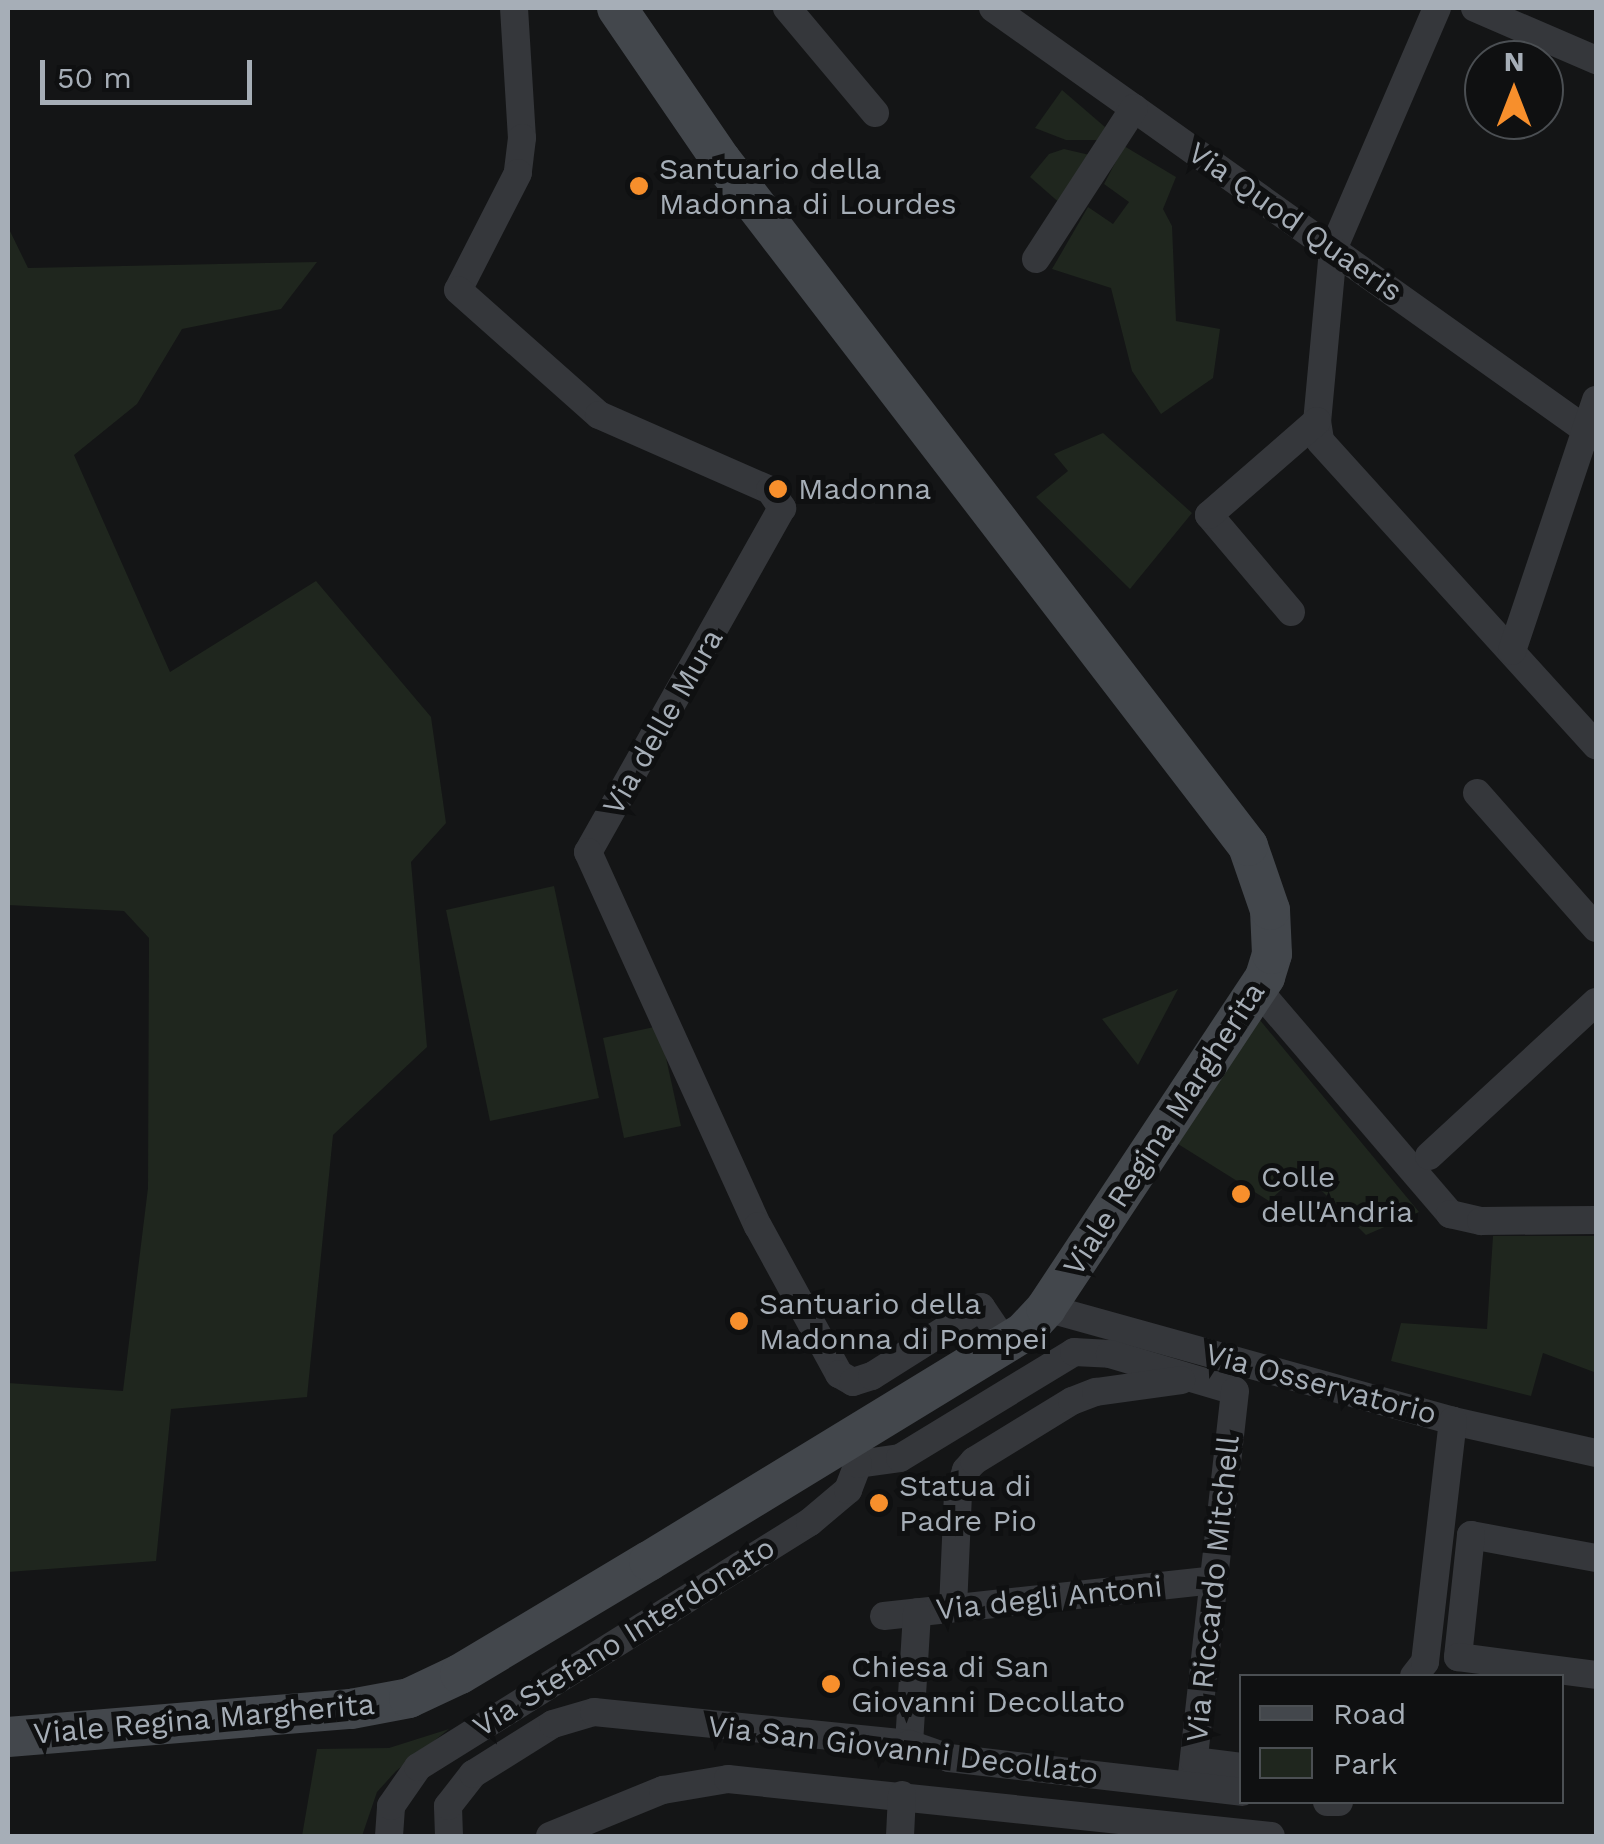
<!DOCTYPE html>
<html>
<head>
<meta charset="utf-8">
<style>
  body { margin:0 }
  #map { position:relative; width:1604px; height:1844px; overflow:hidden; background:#141516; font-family:"Work Sans",sans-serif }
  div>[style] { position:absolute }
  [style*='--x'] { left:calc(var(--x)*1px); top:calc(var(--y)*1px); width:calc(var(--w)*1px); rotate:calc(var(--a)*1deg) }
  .green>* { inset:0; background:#1f261e }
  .minor>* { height:28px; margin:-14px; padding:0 14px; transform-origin:14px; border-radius:14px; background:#35373b }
  .secondary>* { height:40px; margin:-20px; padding:0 20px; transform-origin:20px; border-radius:20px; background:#43474c }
  .dots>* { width:28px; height:28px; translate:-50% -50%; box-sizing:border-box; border:5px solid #0f1011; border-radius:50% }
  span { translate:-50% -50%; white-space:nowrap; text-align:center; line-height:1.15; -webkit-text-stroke:10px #0f1011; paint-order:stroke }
  .poi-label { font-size:30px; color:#a6aeb7 }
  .left { translate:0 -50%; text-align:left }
  .street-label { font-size:30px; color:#a6aeb7 }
  .frame { position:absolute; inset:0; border:10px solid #a6aeb7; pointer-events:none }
  .legend { position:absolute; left:1239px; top:1674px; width:325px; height:130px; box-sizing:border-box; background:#0f1011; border:2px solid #4b4f53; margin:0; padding:12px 18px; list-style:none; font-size:30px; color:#a6aeb7 }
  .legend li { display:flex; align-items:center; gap:20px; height:50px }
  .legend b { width:50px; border:2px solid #4b4f53 }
  .north { position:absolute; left:1464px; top:40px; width:100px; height:100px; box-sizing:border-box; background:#0f1011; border:2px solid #4b4f53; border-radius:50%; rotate:0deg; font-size:28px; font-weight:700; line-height:40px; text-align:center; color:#a6aeb7 }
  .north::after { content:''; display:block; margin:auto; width:35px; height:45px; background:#f78f2c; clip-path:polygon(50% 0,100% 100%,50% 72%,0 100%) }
  .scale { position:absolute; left:40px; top:60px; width:212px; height:45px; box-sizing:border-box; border:5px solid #a6aeb7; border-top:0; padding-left:12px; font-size:30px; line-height:35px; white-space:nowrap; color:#a6aeb7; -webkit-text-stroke:8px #0f1011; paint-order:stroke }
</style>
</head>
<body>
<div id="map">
  <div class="green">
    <div style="clip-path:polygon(1062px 90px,1105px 127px,1102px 140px,1066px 140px,1035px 128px)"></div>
    <div style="clip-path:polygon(1124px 146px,1176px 177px,1163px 209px,1172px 226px,1176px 321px,1220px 329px,1213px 378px,1161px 414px,1132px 371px,1111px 288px,1052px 269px,1088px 207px,1113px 224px,1129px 202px,1104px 184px)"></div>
    <div style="clip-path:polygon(1064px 149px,1094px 156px,1062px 205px,1030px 177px,1049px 154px)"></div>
    <div style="clip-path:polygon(8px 227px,28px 268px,317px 262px,281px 309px,182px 329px,137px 404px,74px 455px,170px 672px,316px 581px,431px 717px,446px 823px,411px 862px,427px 1047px,333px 1135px,307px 1397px,171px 1409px,156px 1561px,8px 1572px,8px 1383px,123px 1391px,148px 1188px,149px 938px,124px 911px,8px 905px)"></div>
    <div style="clip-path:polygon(1103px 433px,1192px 513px,1130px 589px,1036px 497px,1068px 471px,1054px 454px)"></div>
    <div style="clip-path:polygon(554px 886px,599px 1098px,490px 1121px,446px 910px)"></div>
    <div style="clip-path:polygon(1178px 989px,1138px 1065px,1102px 1019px)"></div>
    <div style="clip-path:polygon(1259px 1019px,1419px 1212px,1366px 1235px,1302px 1171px,1269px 1201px,1178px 1144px)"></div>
    <div style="clip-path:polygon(659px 1026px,681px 1126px,624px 1138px,603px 1038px)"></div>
    <div style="clip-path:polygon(1493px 1236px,1596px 1236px,1596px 1408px,1594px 1372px,1543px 1353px,1531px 1396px,1391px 1361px,1401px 1323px,1487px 1329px)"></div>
    <div style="clip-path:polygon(449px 1729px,396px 1771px,377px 1792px,362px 1836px,302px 1836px,317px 1749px,389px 1748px)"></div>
  </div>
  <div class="minor">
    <div style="--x:514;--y:8;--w:130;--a:86.5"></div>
    <div style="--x:522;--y:138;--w:35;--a:97"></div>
    <div style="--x:518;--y:173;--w:131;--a:117.1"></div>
    <div style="--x:458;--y:290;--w:188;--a:41.6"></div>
    <div style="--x:599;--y:415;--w:187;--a:23.7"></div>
    <div style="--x:770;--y:490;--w:22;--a:56"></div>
    <div style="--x:782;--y:508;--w:395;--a:119.4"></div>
    <div style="--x:588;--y:852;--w:411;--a:65.6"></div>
    <div style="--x:758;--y:1226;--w:169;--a:61.3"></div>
    <div style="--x:839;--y:1374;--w:16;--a:30"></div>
    <div style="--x:853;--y:1382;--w:20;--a:-18"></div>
    <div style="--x:872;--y:1376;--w:129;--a:-32.3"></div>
    <div style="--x:981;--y:1307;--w:45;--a:56"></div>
    <div style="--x:787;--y:8;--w:137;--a:50"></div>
    <div style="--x:993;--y:8;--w:740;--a:35.43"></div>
    <div style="--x:1437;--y:8;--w:263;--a:113.3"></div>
    <div style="--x:1333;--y:250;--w:172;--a:95.3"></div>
    <div style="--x:1317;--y:421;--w:20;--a:81"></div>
    <div style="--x:1320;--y:441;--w:411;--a:47.8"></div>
    <div style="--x:1475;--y:8;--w:132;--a:23.3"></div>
    <div style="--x:1036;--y:259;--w:180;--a:-57"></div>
    <div style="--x:1291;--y:612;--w:127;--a:-130.2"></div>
    <div style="--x:1209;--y:515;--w:143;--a:-41"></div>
    <div style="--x:1512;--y:651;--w:265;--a:-71.5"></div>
    <div style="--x:1477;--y:793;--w:180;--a:48.6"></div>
    <div style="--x:1259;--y:991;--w:294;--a:49.4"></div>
    <div style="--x:1450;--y:1214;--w:32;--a:13"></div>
    <div style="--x:1481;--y:1221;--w:115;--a:-0.5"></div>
    <div style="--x:1429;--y:1156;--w:227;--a:-42.7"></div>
    <div style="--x:1046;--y:1308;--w:422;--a:15.5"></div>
    <div style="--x:1453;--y:1421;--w:147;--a:12.6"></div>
    <div style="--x:858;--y:1464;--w:42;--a:-8.1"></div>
    <div style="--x:900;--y:1458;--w:204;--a:-31.3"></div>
    <div style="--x:1074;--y:1352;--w:36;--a:3"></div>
    <div style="--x:1110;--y:1354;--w:130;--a:16.5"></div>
    <div style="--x:1235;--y:1391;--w:397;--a:96.4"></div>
    <div style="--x:1596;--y:1558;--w:127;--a:-169.6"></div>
    <div style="--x:1471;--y:1535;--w:123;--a:96.1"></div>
    <div style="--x:1458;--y:1657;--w:139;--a:7.4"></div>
    <div style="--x:953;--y:1608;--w:113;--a:-87.5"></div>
    <div style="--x:958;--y:1495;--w:26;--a:-72"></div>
    <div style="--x:966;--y:1470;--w:12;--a:-48"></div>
    <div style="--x:974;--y:1461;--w:115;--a:-31.5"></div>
    <div style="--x:1072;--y:1401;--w:26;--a:-21"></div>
    <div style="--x:1096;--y:1392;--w:86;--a:-8"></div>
    <div style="--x:884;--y:1616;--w:332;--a:-6.2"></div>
    <div style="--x:1414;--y:1676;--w:18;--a:-52"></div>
    <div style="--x:1425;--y:1662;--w:243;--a:-83.4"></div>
    <div style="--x:909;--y:1744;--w:132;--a:-86.5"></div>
    <div style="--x:1194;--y:1761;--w:48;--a:7.1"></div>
    <div style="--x:1327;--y:1802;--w:12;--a:0"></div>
    <div style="--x:389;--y:1836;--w:30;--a:-86"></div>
    <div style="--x:391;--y:1806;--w:47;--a:-55.3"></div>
    <div style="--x:418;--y:1767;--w:462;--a:-32"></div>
    <div style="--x:810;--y:1522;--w:50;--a:-40.1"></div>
    <div style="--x:848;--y:1490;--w:28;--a:-69"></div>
    <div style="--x:858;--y:1464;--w:14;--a:-115"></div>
    <div style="--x:449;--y:1836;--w:30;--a:-92"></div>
    <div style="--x:448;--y:1806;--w:41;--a:-52"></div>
    <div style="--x:473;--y:1774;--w:94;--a:-32"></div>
    <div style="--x:553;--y:1724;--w:43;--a:-16.3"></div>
    <div style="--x:594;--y:1712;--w:317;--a:5.8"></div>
    <div style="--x:909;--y:1744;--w:42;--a:19.3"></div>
    <div style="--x:949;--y:1758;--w:295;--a:6.6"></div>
    <div style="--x:550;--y:1836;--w:122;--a:-22.2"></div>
    <div style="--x:663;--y:1790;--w:66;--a:-9.6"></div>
    <div style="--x:728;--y:1779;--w:546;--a:5.99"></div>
    <div style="--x:900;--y:1836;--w:41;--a:-87.2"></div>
  </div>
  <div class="secondary">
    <div style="--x:8;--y:1737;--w:344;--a:-4.7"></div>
    <div style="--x:351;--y:1709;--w:59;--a:-10.7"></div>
    <div style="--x:409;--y:1698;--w:56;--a:-25.2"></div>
    <div style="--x:460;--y:1674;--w:220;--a:-30.9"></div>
    <div style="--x:649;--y:1561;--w:438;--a:-31.4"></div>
    <div style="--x:1023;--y:1333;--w:34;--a:-47"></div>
    <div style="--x:1046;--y:1308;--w:397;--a:-56.5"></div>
    <div style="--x:1265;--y:977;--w:24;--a:-73"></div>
    <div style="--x:1272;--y:954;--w:44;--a:-92.6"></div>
    <div style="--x:1270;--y:910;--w:68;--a:-109"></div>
    <div style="--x:1248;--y:846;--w:865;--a:-127.53"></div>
    <div style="--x:721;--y:160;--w:184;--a:-124.4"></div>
  </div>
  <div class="dots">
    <div style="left:639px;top:186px;background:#f78f2c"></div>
    <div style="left:778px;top:489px;background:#f78f2c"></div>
    <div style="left:1241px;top:1194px;background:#f78f2c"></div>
    <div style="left:739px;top:1321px;background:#f78f2c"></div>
    <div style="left:879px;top:1503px;background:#f78f2c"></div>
    <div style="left:831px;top:1684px;background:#f78f2c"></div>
  </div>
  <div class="poi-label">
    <span class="left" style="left:659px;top:186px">Santuario della<br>Madonna di Lourdes</span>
    <span class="left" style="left:798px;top:489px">Madonna</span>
    <span class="left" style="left:1261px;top:1194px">Colle<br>dell'Andria</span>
    <span class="left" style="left:759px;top:1321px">Santuario della<br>Madonna di Pompei</span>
    <span class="left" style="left:899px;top:1503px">Statua di<br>Padre Pio</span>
    <span class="left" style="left:851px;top:1684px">Chiesa di San<br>Giovanni Decollato</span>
  </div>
  <div class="street-label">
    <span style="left:1295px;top:222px;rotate:35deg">Via Quod Quaeris</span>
    <span style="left:663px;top:722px;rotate:-60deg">Via delle Mura</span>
    <span style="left:1164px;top:1129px;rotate:-57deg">Viale Regina Margherita</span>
    <span style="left:1321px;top:1384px;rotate:15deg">Via Osservatorio</span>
    <span style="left:1213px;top:1589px;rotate:-84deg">Via Riccardo Mitchell</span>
    <span style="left:1049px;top:1598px;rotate:-6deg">Via degli Antoni</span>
    <span style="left:624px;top:1637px;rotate:-32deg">Via Stefano Interdonato</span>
    <span style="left:204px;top:1719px;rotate:-5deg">Viale Regina Margherita</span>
    <span style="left:903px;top:1750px;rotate:7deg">Via San Giovanni Decollato</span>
  </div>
  <div class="frame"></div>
  <ul class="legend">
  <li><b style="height:12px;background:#43474c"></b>Road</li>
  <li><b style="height:28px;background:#1f261e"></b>Park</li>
  </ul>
  <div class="north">N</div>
  <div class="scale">50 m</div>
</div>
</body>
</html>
